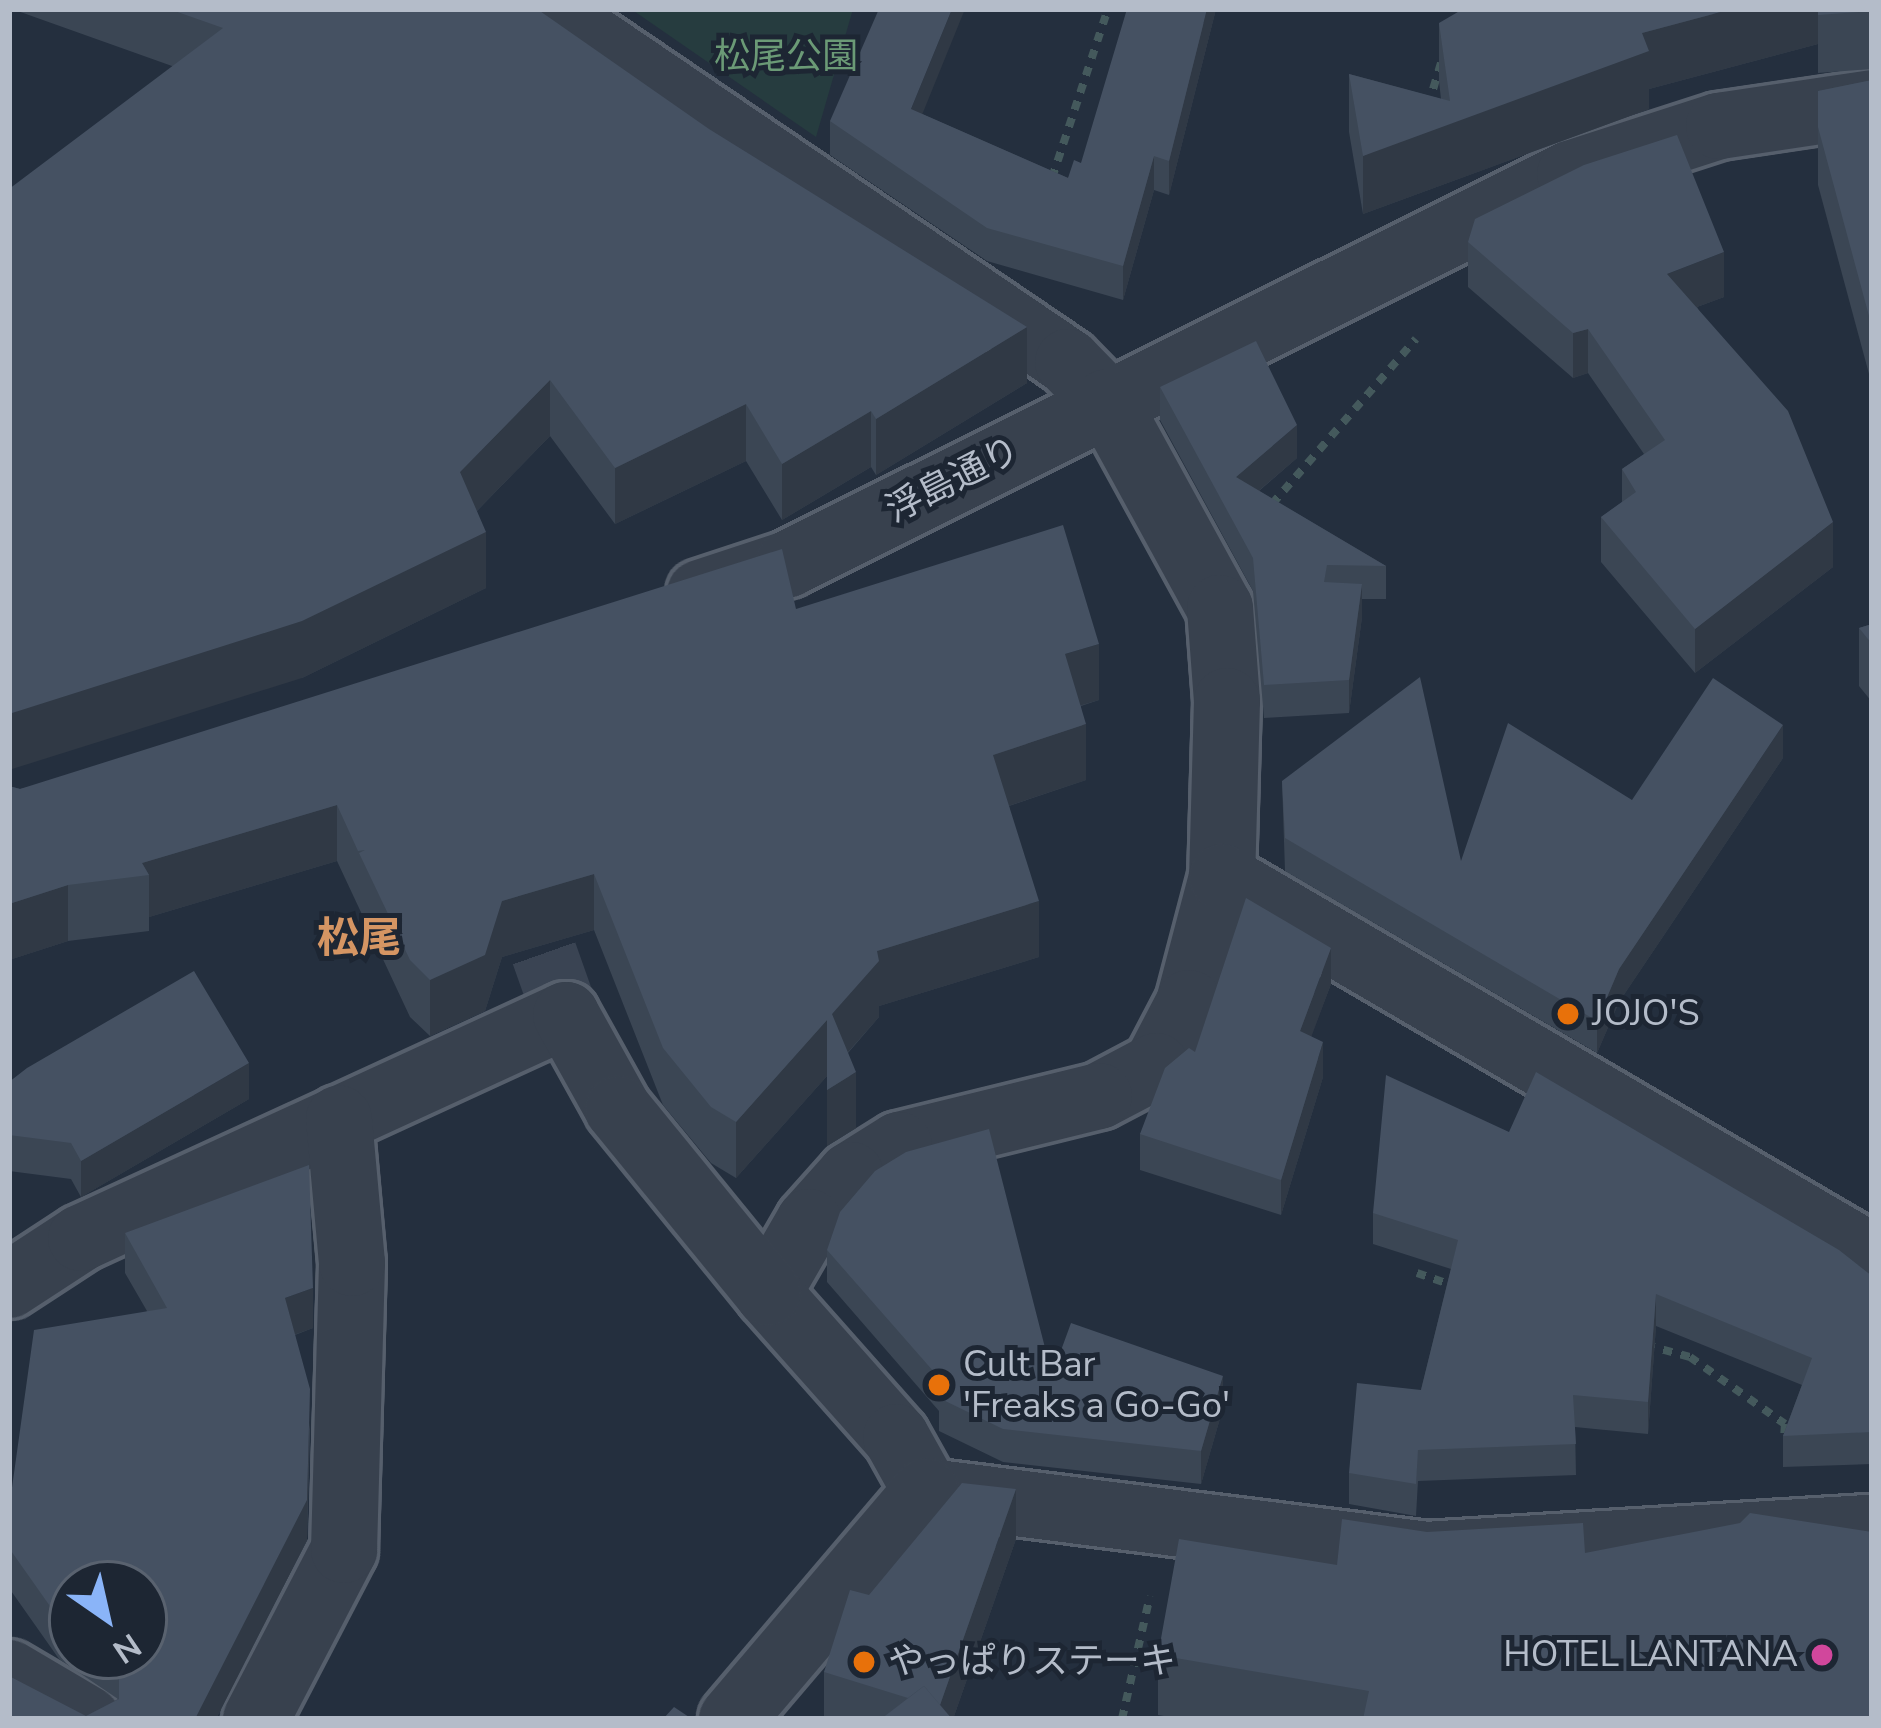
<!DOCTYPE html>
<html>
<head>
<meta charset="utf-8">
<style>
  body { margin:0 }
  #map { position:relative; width:1881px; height:1728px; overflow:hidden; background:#242f3e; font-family:"Nunito Sans","Noto Sans JP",sans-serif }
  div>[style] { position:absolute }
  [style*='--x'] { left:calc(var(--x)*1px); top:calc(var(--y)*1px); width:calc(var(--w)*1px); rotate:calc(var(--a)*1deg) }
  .green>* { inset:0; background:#263c3f }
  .minor-tunnel>* { height:66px; margin-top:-33px; transform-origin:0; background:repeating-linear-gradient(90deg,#3a4453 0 66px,transparent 0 99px) }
  .path>* { height:8px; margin-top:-4px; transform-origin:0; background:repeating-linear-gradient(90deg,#44595c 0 9px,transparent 0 18px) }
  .roads { filter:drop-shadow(3px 0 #565f6c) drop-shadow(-3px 0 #565f6c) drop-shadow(0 3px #565f6c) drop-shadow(0 -3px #565f6c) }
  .minor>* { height:66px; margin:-33px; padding:0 33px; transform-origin:33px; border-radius:33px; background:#38414e }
  .wall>* { inset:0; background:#3b4654 }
  .shaded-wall>* { inset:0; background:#303945 }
  .building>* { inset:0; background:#455162 }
  .dots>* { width:33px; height:33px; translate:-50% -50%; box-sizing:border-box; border:6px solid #1d2633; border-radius:50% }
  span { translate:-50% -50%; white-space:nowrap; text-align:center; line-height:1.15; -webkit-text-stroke:10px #1d2633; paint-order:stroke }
  .park-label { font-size:36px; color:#6b9a76 }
  .street-label { font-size:36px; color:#b4bcc9 }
  .poi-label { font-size:36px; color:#b4bcc9 }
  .left { translate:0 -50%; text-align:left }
  .right { translate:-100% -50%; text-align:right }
  .quarter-label { font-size:42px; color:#d59563; font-weight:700 }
  .frame { position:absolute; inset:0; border:12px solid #b4bcc9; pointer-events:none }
  .north { position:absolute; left:48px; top:1560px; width:120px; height:120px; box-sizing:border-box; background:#1d2633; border:3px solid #59626f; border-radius:50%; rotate:146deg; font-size:33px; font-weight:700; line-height:48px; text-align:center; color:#b4bcc9 }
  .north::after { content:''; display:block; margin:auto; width:42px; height:54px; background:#8ab4f8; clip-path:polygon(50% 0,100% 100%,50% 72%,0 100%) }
</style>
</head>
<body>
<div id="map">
  <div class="green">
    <div style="clip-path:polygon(631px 9px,853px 9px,816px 137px)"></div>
  </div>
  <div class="minor-tunnel">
    <div style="--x:511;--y:860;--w:164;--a:70.5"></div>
  </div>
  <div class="path">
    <div style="--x:1428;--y:106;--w:45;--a:-73.2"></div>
    <div style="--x:1052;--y:178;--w:178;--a:-71.7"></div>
    <div style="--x:1272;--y:504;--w:219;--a:-48.9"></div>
    <div style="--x:1417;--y:1273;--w:39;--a:19"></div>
    <div style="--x:1646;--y:1345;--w:46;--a:15.3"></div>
    <div style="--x:1690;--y:1357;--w:116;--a:35.2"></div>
    <div style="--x:1785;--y:1424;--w:15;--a:94"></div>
    <div style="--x:1122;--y:1719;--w:126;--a:-77.2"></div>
  </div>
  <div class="roads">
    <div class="minor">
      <div style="--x:548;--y:9;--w:628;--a:34.17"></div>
      <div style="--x:1068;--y:362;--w:56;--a:45.7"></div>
      <div style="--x:1107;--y:402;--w:235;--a:61.3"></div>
      <div style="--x:1220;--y:608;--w:93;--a:85.7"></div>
      <div style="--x:1227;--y:701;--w:176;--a:91.6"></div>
      <div style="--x:1222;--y:877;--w:130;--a:104.7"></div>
      <div style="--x:1189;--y:1003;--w:71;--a:117.6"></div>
      <div style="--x:1156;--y:1066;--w:64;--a:152.2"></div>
      <div style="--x:1099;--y:1096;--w:206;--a:166.2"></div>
      <div style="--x:899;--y:1145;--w:57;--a:148"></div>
      <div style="--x:851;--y:1175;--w:63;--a:131.8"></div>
      <div style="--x:809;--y:1222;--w:82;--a:120"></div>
      <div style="--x:768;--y:1293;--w:193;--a:48.4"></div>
      <div style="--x:896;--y:1437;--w:62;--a:60.9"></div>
      <div style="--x:700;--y:593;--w:93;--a:-18.2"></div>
      <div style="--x:788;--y:564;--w:874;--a:-26.51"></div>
      <div style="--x:1570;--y:174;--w:157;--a:-17.9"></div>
      <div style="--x:1719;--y:126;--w:155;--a:-8.5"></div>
      <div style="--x:1222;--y:877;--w:753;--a:30.31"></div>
      <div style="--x:9;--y:1285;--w:86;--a:-33.1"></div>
      <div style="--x:81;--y:1238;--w:534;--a:-24.69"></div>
      <div style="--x:566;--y:1015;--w:107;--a:61"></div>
      <div style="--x:618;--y:1109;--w:237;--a:50.8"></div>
      <div style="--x:929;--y:1492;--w:500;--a:7.2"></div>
      <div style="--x:1425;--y:1555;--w:448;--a:-3.5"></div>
      <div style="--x:9;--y:1673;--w:91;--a:30.5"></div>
      <div style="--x:256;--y:1719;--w:191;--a:-62.5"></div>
      <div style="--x:344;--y:1550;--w:287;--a:-88.4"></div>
      <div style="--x:352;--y:1263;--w:145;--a:-95.2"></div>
      <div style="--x:732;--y:1719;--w:299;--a:-49.6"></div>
    </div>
  </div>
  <div class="wall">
    <div style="clip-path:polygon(12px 9px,537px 9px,1027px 383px,876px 475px,871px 467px,782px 520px,746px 461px,615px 524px,550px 436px,477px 511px,486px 588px,302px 678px,172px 66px)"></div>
    <div style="clip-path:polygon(1216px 9px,1169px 195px,1154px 190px,1123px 300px,987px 261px,830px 155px,830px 121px,922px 114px,1068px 178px)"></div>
    <div style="clip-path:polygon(1872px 9px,1872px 69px,1818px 73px,1818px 44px,1649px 89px,1649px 109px,1363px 214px,1349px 132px,1349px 74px,1441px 99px,1439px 81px,1439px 23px)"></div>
    <div style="clip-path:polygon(1872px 80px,1872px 385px,1818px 185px,1818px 91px)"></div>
    <div style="clip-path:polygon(1468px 242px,1724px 297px,1697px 307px,1833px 567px,1695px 673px,1601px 562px,1601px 517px,1622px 502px,1622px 469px,1644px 454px,1588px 373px,1573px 378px,1468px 287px)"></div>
    <div style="clip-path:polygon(1160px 387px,1297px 458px,1259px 491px,1386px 566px,1386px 599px,1362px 599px,1362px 617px,1349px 713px,1264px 718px,1253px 591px,1160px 420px)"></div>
    <div style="clip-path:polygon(796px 609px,1099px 700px,1081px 706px,1086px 780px,1009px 806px,1039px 957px,879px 1006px,879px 1017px,848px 1053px,856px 1128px,827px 1146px,827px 1076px,736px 1178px,711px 1163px,663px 1105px,594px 930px,502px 957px,485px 1011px,430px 1036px,410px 1017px,337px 861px,149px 917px,149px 931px,68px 941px,9px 960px,9px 786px,20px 789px)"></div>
    <div style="clip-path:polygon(1872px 624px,1872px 702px,1859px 686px,1859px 628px)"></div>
    <div style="clip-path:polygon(1783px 758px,1619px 1002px,1597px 1053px,1285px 871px,1282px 781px,1461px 861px,1632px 800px)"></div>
    <div style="clip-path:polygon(1331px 984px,1311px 1036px,1323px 1077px,1281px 1215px,1140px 1170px,1140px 1134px,1195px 1052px)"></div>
    <div style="clip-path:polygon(9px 1082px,249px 1099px,81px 1197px,71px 1179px,9px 1171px)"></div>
    <div style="clip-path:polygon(1509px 1132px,1872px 1276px,1872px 1464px,1783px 1467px,1783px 1436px,1802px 1385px,1656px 1326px,1648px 1434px,1575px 1427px,1576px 1475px,1418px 1481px,1416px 1516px,1349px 1504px,1349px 1473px,1421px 1390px,1451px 1269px,1373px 1244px,1373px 1213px)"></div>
    <div style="clip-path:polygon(evenodd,125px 1233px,313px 1328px,295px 1335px,310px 1429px,307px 1540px,216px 1719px,9px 1719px,86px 1716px,118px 1699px,59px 1659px,9px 1588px,9px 1509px,147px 1311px,125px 1273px,125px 1233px,72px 1584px,144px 1656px,72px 1656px,72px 1584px)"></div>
    <div style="clip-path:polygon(827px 1250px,1052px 1375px,1223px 1408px,1201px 1484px,1003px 1462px,939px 1431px,939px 1411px,827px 1282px)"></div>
    <div style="clip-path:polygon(1427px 1532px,1585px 1553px,1872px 1719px,1181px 1719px,1158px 1715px,1158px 1655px,1337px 1565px)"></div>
    <div style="clip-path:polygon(1016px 1539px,953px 1719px,824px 1719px,824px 1672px,869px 1595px)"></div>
  </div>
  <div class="shaded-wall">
    <div style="clip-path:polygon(952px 9px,965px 9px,911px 142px,911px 109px)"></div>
    <div style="clip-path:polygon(1207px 9px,1216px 9px,1169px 195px,1169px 161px)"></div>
    <div style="clip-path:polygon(1732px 9px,1818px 9px,1818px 44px,1649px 89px,1649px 109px,1363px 214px,1363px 156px,1642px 33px)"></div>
    <div style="clip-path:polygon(1154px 156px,1154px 190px,1123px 300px,1123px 266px)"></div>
    <div style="clip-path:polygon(1724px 252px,1724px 297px,1667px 318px,1667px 274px)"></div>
    <div style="clip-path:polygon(1027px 327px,1027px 383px,876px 475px,876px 419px)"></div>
    <div style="clip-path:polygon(1588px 329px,1588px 373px,1573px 378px,1573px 333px)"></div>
    <div style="clip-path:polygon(550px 380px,550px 436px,460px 528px,460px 472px)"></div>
    <div style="clip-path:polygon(746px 404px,746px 461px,615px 524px,615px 468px)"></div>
    <div style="clip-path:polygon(871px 411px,871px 467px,782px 520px,782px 464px)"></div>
    <div style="clip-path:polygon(1297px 425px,1297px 458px,1236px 510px,1236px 477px)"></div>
    <div style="clip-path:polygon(1833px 522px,1833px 567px,1695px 673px,1695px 629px)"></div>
    <div style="clip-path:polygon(486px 532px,486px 588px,302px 678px,9px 770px,9px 714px)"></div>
    <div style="clip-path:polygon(1362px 584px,1362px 617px,1349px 713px,1349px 680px)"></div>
    <div style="clip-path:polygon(1099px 644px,1099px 700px,1065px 710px,1065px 654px)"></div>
    <div style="clip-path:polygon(1086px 724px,1086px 780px,993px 811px,993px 755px)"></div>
    <div style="clip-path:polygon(1783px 725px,1783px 758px,1619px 1002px,1597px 1053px,1597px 1021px,1619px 969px)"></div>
    <div style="clip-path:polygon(337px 805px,337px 861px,149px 917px,149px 875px,142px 863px)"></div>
    <div style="clip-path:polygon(594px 874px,594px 930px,502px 957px,485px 1011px,430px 1036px,430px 980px,502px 901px)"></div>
    <div style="clip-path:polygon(68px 885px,68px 941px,9px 960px,9px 904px)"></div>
    <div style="clip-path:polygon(1039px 901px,1039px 957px,879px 1006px,879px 1017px,832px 1070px,832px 1014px,877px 951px)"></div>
    <div style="clip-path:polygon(1331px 948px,1331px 984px,1300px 1067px,1300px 1031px)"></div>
    <div style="clip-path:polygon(827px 1020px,827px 1076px,736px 1178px,736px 1122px)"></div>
    <div style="clip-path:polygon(1323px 1042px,1323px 1077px,1281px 1215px,1281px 1180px)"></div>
    <div style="clip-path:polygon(249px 1063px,249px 1099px,81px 1197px,81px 1161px)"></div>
    <div style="clip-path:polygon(856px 1072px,856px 1128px,827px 1146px,827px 1090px)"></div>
    <div style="clip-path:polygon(313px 1288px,313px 1328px,285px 1338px,285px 1298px)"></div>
    <div style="clip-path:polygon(1656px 1294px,1656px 1326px,1648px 1434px,1648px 1402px)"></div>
    <div style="clip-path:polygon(1223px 1376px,1223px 1408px,1201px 1484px,1201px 1451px)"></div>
    <div style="clip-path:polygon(310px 1389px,307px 1540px,216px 1719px,195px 1719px)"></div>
    <div style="clip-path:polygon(1016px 1489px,1016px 1539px,953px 1719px,939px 1708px)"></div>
  </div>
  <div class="building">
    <div style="clip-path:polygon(169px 9px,537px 9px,709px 129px,1027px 327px,876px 419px,871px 411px,782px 464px,746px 404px,615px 468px,550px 380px,460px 472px,486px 532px,302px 621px,9px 714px,9px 189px,223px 28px)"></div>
    <div style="clip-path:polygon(879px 9px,952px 9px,911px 109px,1068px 178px,1074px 160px,1081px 163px,1127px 9px,1207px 9px,1169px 161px,1154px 156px,1123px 266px,987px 228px,830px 121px)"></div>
    <div style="clip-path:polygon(1463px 9px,1732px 9px,1642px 33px,1649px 51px,1363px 156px,1349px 74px,1450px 101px,1439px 23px)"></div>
    <div style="clip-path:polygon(1818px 9px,1872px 9px,1872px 11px,1818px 15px)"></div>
    <div style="clip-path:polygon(1872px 80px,1872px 327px,1818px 127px,1818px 91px)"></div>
    <div style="clip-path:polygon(1677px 135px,1724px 252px,1667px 274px,1788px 411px,1833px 522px,1695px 629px,1601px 517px,1636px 492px,1622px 469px,1665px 440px,1588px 329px,1573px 333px,1468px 242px,1475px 219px,1584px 165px)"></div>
    <div style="clip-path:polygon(1256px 341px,1297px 425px,1236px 477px,1386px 566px,1327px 565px,1324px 582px,1362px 584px,1349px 680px,1264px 685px,1253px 558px,1160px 387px)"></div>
    <div style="clip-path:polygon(1063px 525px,1099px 644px,1065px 654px,1086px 724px,993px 755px,1039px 901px,877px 951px,879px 961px,832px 1014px,856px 1072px,827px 1090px,827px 1020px,736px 1122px,711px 1107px,663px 1048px,594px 874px,502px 901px,485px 955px,430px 980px,410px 960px,359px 853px,365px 850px,358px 851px,337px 805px,142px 863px,149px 875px,68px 885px,9px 904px,9px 786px,20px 789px,782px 549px,796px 609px)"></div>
    <div style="clip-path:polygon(1872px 624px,1872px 644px,1859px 628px)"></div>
    <div style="clip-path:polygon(1420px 677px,1461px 861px,1508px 723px,1632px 800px,1713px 678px,1783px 725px,1619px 969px,1597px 1021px,1285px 838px,1282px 781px)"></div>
    <div style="clip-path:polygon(1246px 898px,1331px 948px,1300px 1031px,1323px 1042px,1281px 1180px,1140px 1134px,1165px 1068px,1189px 1048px,1195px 1052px)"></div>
    <div style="clip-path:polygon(194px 971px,249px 1063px,81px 1161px,71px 1143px,9px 1135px,9px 1082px,27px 1068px)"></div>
    <div style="clip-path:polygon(1536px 1072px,1839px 1250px,1872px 1276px,1872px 1432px,1783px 1436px,1812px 1358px,1656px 1294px,1648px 1402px,1573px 1395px,1576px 1444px,1418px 1450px,1416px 1484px,1349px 1473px,1357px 1383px,1421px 1390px,1458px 1240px,1373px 1213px,1386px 1075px,1509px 1132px)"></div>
    <div style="clip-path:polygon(989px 1129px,1052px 1375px,1071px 1323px,1223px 1376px,1201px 1451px,1003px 1429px,939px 1398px,948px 1388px,827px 1250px,840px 1212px,875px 1171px,906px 1152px)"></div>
    <div style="clip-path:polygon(309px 1165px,313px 1288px,285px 1298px,310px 1389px,307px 1500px,195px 1719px,9px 1719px,9px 1676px,86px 1716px,119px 1699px,119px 1659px,114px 1656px,144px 1656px,144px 1584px,72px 1584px,72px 1628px,59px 1619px,9px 1548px,9px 1509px,34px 1330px,167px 1308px,125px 1233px)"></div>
    <div style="clip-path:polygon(962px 1483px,1016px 1489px,940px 1705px,924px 1686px,908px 1698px,824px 1672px,850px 1590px,869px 1595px)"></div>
    <div style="clip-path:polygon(1750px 1513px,1872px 1532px,1872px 1719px,1363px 1719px,1369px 1691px,1158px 1655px,1179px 1539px,1337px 1565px,1342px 1519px,1427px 1532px,1583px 1523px,1585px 1553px,1740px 1523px)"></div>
    <div style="clip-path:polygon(924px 1686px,952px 1719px,881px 1719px)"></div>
    <div style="clip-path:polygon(674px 1707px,692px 1719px,663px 1719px)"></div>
  </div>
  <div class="dots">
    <div style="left:1568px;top:1014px;background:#e8710a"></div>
    <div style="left:939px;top:1385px;background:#e8710a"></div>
    <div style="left:1822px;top:1655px;background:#d1479c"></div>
    <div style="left:864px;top:1662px;background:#e8710a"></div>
  </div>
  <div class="park-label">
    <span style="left:786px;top:57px">松尾公園</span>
  </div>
  <div class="street-label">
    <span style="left:953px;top:480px;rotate:-27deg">浮島通り</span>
  </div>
  <div class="poi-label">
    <span class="left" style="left:1592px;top:1014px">JOJO'S</span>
    <span class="left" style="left:963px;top:1385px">Cult Bar<br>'Freaks a Go-Go'</span>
    <span class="right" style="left:1798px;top:1655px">HOTEL LANTANA</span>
    <span class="left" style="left:888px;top:1662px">やっぱりステーキ</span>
  </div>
  <div class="quarter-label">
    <span style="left:359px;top:939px">松尾</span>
  </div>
  <div class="frame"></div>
  <div class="north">N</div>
</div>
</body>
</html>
